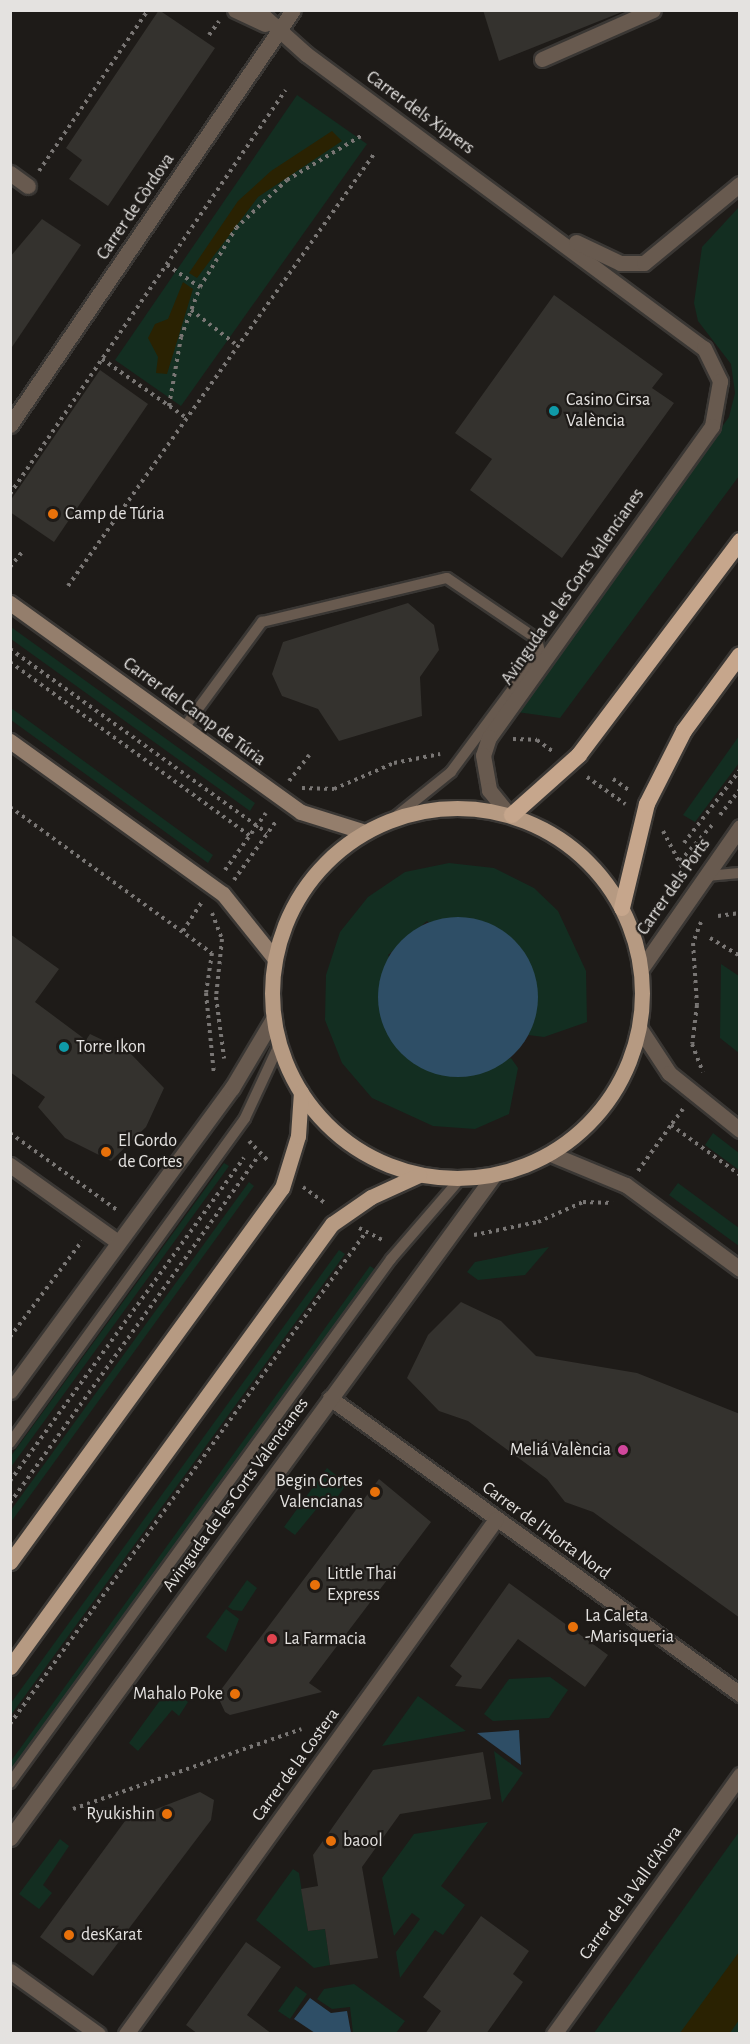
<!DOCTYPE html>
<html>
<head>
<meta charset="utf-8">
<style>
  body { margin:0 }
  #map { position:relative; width:750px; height:2044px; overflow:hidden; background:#1e1b18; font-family:"Alegreya Sans",sans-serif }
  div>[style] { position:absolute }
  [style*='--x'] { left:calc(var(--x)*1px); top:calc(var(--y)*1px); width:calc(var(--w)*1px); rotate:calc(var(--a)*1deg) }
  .green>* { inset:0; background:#132e21 }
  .sand>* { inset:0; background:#2a2202 }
  .water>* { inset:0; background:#2e4e66 }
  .round { border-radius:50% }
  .building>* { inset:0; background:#34322e }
  .path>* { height:4px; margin-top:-2px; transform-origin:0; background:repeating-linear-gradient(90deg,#797674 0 3px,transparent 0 7.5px) }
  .roads { filter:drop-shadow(2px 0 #3a3734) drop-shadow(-2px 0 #3a3734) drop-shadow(0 2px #3a3734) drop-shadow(0 -2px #3a3734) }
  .service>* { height:10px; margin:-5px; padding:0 5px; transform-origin:5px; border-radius:5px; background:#685a4f }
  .pedestrian>* { height:15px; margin:-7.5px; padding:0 7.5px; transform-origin:7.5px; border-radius:7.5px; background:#685a4f }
  .minor>* { height:15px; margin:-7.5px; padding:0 7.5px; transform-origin:7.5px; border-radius:7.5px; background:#685a4f }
  .tertiary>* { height:15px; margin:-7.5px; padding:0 7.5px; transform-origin:7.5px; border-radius:7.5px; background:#685a4f }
  .secondary>* { height:15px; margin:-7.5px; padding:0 7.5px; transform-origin:7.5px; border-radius:7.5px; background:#947e6c }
  .primary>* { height:15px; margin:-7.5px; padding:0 7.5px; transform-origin:7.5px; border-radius:7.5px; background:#b69a82 }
  .primary>.ring { margin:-7.5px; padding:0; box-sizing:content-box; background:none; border:15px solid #b69a82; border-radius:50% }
  .trunk>* { height:16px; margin:-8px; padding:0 8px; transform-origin:8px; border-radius:8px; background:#c6a68c }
  .dots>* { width:16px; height:16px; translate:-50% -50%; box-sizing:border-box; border:3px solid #1e1b18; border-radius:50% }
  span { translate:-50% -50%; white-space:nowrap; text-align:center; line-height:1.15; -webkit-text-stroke:4.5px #1e1b18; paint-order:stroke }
  .street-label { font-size:18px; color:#e4e2e0 }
  .poi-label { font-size:18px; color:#e4e2e0 }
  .left { translate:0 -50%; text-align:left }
  .right { translate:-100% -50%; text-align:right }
  .frame { position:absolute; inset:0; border:12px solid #e4e2e0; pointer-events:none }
</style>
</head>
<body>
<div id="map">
  <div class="green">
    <div style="clip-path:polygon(297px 95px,367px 144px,181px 406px,115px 360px)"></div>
    <div style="clip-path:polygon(739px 207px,739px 476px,560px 718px,517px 712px,729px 417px,735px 393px,731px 364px,698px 321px,694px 303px,702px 247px)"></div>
    <div style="clip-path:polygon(11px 627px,255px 803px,250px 811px,11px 639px)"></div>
    <div style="clip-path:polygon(11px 708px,213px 855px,208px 863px,11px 720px)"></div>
    <div style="clip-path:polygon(739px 736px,739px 763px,695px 822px,683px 815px)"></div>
    <div style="clip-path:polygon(449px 863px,494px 868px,534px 888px,558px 911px,586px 971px,587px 1022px,544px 1037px,528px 1035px,535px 1019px,427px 921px,388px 955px,464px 1077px,511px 1058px,518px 1068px,509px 1114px,475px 1129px,433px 1126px,372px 1098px,342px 1063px,325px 1020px,326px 975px,340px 932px,368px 897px,405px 872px)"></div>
    <div style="clip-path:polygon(721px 964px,739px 976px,739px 1053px,720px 1038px)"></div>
    <div style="clip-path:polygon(713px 1133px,739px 1153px,739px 1170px,705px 1145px)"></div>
    <div style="clip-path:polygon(224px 1163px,229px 1166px,11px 1467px,11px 1456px)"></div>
    <div style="clip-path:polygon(249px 1182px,254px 1186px,11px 1522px,11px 1510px)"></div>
    <div style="clip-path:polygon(678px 1183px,739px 1228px,739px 1246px,669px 1195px)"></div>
    <div style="clip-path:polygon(549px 1247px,525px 1275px,478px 1280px,467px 1272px,475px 1262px)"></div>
    <div style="clip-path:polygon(339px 1250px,345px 1254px,11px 1715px,11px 1703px)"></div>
    <div style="clip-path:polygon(370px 1266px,376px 1270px,11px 1773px,11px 1761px)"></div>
    <div style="clip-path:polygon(327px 1468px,347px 1484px,335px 1500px,328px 1495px,295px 1535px,284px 1527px)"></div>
    <div style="clip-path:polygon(247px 1580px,257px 1588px,242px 1611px,233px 1610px,228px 1607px)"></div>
    <div style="clip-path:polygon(226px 1609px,239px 1619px,226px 1652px,206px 1637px)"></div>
    <div style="clip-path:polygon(550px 1677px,568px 1690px,549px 1718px,493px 1721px,484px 1714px,509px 1679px)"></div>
    <div style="clip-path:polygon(169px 1688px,188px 1702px,179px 1716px,172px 1710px,138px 1751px,129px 1743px)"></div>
    <div style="clip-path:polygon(418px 1696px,466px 1731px,382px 1746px)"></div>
    <div style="clip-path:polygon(494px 1751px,523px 1773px,502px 1803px)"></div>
    <div style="clip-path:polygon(488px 1822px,441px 1886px,465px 1905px,443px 1935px,435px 1930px,400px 1978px,396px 1952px,420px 1919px,412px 1913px,394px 1936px,382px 1878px,414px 1834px)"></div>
    <div style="clip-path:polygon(739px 1832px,739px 2033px,594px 2033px)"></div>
    <div style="clip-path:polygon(60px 1839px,69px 1846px,43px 1885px,52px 1893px,39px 1909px,19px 1894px)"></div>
    <div style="clip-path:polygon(293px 1869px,299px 1873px,308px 1931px,325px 1929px,330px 1965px,314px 1968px,256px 1920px)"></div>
    <div style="clip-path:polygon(354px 1984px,405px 2021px,396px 2033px,353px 2033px,350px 2007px,332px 2009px,317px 1999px,324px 1989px)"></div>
    <div style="clip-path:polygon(296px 1986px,307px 1994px,290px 2019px,278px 2011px)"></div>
  </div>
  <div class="sand">
    <div style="clip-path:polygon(332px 131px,342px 141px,258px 197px,197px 278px,189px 273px,238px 201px,271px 171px)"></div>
    <div style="clip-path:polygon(183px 282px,193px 289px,167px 374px,156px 373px,158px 357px,148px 338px,155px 324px,168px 319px)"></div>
    <div style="clip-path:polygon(739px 1952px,739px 2020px,730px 2033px,680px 2033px)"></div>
  </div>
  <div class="water">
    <div class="round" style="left:378px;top:917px;width:160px;height:160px"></div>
    <div style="clip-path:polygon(519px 1730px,521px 1765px,477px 1733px)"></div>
    <div style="clip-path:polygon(310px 1998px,331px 2013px,347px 2011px,351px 2033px,315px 2033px,294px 2019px)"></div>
  </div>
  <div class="building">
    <div style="clip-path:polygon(159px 10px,215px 48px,108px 206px,69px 179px,82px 160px,66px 148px)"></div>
    <div style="clip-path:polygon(483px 10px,627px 10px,499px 61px)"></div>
    <div style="clip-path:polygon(42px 219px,81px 245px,10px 350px,10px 257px)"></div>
    <div style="clip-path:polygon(554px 295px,663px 374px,652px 388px,674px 403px,562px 558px,470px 490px,492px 459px,455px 433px)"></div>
    <div style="clip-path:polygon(100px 370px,148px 404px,54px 542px,10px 512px,10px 501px)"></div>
    <div style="clip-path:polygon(408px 603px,434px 625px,439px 650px,420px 677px,422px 716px,339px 741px,318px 709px,282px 696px,272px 674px,283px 642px)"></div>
    <div style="clip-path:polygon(10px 934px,59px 969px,35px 1002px,86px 1040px,90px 1034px,130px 1053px,164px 1088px,146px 1127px,111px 1161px,65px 1138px,38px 1107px,45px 1097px,10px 1072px)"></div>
    <div style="clip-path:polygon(461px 1302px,501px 1321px,536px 1356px,637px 1373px,740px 1414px,740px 1618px,593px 1512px,565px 1502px,547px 1479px,468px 1421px,439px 1411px,407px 1378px,428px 1335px)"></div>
    <div style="clip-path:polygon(379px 1479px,431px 1522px,309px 1683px,322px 1692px,230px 1715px,225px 1712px,217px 1695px)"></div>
    <div style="clip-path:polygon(509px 1583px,608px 1655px,585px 1687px,518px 1639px,481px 1689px,455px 1686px,462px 1676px,450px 1666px)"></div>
    <div style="clip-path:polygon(483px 1752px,491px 1799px,400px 1814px,362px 1867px,378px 1958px,330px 1965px,325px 1929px,308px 1931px,301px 1889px,318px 1886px,313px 1855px,373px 1770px)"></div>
    <div style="clip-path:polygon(200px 1792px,214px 1800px,211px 1820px,93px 1976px,40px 1937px,125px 1821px)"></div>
    <div style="clip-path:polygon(481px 1916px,529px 1951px,513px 1974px,523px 1982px,486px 2034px,425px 2034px,441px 2011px,423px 1997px)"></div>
    <div style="clip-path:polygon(246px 1942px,281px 1967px,247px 2015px,272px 2034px,198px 2034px,186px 2025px)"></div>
  </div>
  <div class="path">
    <div style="--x:209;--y:35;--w:17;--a:-54"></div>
    <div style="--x:39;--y:171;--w:194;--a:-55.9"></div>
    <div style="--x:167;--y:265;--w:40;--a:34"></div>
    <div style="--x:191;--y:310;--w:59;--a:37.5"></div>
    <div style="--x:102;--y:359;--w:105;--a:34.9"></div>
    <div style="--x:169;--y:406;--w:70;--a:-80.1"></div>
    <div style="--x:181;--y:337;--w:53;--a:-69.2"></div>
    <div style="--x:200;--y:287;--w:69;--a:-58.6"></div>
    <div style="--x:236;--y:228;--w:70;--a:-43.3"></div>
    <div style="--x:287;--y:180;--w:86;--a:-30.7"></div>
    <div style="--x:10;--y:494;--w:489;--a:-55.7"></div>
    <div style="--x:10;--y:567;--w:19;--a:-51"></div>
    <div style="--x:68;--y:586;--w:529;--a:-54.69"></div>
    <div style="--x:10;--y:649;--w:316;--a:35.6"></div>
    <div style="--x:10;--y:662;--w:296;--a:35.9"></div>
    <div style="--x:513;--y:739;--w:24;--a:2"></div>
    <div style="--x:537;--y:740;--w:19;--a:36"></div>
    <div style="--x:587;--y:777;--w:47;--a:35.4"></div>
    <div style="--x:613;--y:779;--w:19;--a:35"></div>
    <div style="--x:289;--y:781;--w:33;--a:-52"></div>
    <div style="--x:302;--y:788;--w:32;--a:2"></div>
    <div style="--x:334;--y:789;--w:65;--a:-23.4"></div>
    <div style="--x:394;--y:763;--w:47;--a:-11.1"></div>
    <div style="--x:10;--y:807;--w:249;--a:35.9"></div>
    <div style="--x:212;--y:953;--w:40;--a:98.5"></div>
    <div style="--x:206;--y:993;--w:82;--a:84.4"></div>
    <div style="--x:720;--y:815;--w:33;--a:-52"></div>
    <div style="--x:663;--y:831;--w:45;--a:62.3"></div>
    <div style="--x:684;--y:843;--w:92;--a:-52.5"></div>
    <div style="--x:680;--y:861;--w:51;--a:-48.2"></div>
    <div style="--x:225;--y:870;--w:70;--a:-54.3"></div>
    <div style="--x:234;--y:880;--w:74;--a:-54.4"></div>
    <div style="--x:212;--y:913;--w:28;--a:69"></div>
    <div style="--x:222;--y:939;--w:58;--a:95.9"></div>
    <div style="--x:216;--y:997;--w:62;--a:82.5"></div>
    <div style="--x:718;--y:916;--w:22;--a:-8"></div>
    <div style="--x:701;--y:922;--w:22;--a:111"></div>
    <div style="--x:693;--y:943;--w:62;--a:86.3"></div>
    <div style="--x:697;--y:1005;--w:39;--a:97"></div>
    <div style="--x:692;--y:1044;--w:30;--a:69"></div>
    <div style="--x:183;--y:931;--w:35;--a:-57"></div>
    <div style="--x:710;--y:938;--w:35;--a:31"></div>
    <div style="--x:683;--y:1109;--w:20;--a:127"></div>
    <div style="--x:671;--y:1125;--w:85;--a:35.9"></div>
    <div style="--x:10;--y:1133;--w:132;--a:35.7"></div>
    <div style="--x:249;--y:1141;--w:28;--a:46"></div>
    <div style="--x:638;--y:1171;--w:57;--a:-54.3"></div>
    <div style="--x:303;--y:1187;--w:29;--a:36"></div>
    <div style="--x:359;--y:1228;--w:28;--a:27"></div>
    <div style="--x:474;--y:1235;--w:65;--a:-11.5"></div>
    <div style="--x:538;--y:1222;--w:49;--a:-24"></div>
    <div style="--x:583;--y:1202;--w:30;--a:2"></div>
    <div style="--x:10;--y:1337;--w:120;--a:-53.1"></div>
    <div style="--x:10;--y:1481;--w:399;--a:-54.1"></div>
    <div style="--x:10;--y:1503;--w:428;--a:-54.4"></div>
    <div style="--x:10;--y:1724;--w:607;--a:-54.11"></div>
    <div style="--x:73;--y:1809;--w:242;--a:-19.3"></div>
  </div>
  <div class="roads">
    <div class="service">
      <div style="--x:184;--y:728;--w:132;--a:-53.7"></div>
      <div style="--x:262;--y:622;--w:190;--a:-13.4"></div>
      <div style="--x:447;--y:578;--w:109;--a:34.1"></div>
      <div style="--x:537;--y:639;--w:13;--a:77"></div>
      <div style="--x:540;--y:652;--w:149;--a:126.6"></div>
      <div style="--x:451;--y:772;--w:73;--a:141.1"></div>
      <div style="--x:706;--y:876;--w:34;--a:-5"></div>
      <div style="--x:10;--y:1443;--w:401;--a:-54.1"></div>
      <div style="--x:245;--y:1118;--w:81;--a:-65"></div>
      <div style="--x:10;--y:1783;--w:648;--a:-53.98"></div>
      <div style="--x:391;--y:1259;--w:106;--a:-49.2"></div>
    </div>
    <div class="pedestrian">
      <div style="--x:10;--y:173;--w:22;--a:36"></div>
    </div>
    <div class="minor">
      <div style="--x:235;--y:10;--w:33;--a:25"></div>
      <div style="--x:257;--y:10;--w:66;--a:41.9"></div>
      <div style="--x:306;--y:54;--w:495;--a:36.5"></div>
      <div style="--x:704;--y:348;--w:37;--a:64"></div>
      <div style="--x:720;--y:381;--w:46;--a:100.1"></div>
      <div style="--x:712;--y:426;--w:383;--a:125.6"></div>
      <div style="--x:489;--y:737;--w:19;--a:108"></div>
      <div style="--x:483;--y:755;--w:36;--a:80"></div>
      <div style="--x:489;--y:790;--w:32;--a:51"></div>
      <div style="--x:542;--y:59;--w:121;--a:-23.8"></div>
      <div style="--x:576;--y:242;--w:49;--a:25.5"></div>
      <div style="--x:620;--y:263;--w:24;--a:0"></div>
      <div style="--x:644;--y:263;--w:124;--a:-39.5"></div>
      <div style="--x:10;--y:425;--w:502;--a:-55.71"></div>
      <div style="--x:641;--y:969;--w:173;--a:-55.1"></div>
      <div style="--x:10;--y:1165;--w:133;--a:35.5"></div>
      <div style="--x:10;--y:1391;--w:376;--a:-53.8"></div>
      <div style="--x:232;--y:1088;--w:80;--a:-59.3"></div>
      <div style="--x:330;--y:1398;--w:506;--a:35.83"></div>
      <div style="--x:10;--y:1838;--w:821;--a:-53.87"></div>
      <div style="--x:10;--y:1971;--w:108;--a:35.6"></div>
      <div style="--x:126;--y:2034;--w:634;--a:-54.3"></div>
      <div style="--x:554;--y:2034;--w:319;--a:-54.3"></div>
    </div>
    <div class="tertiary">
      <div style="--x:640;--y:1029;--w:53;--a:56.6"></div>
      <div style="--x:669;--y:1073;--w:91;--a:38.8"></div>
      <div style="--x:551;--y:1154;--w:81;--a:22.5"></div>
      <div style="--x:626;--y:1185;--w:142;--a:36.4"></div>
    </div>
    <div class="secondary">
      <div style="--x:10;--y:603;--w:358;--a:35.7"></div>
      <div style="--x:301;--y:812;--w:67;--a:17.4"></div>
      <div style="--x:10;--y:741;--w:262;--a:35.7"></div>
      <div style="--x:223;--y:894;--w:83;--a:51.3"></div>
    </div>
    <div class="primary">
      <div class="ring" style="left:272px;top:808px;width:355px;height:355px"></div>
      <div style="--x:10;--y:1562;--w:462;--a:-54"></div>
      <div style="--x:282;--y:1188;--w:54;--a:-72.9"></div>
      <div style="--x:298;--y:1136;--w:44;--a:-86.1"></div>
      <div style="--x:10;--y:1667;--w:548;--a:-53.99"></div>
      <div style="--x:332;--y:1224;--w:47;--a:-34.7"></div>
      <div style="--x:371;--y:1197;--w:53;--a:-24.6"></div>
    </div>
    <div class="trunk">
      <div style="--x:512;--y:815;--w:90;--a:-41.8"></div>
      <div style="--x:579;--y:755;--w:268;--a:-53"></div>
      <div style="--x:622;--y:908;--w:107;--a:-76.5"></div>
      <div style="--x:647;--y:804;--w:82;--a:-63.1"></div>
      <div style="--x:684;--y:731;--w:94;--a:-53.6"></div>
    </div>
  </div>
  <div class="dots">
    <div style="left:554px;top:411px;background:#0f9aa8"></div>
    <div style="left:53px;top:514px;background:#e8710a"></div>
    <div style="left:64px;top:1047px;background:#0f9aa8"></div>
    <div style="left:106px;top:1152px;background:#e8710a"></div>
    <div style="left:623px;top:1450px;background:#d1479c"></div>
    <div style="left:375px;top:1492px;background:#e8710a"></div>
    <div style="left:315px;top:1585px;background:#e8710a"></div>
    <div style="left:573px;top:1627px;background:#e8710a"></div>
    <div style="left:272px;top:1639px;background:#e0444e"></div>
    <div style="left:235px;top:1694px;background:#e8710a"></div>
    <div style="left:167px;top:1814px;background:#e8710a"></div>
    <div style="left:331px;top:1841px;background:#e8710a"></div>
    <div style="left:69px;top:1935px;background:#e8710a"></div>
  </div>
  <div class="street-label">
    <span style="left:420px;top:113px;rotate:36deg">Carrer dels Xiprers</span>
    <span style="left:136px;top:207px;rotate:-56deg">Carrer de Còrdova</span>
    <span style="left:573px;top:587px;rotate:-55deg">Avinguda de les Corts Valencianes</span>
    <span style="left:194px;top:712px;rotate:36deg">Carrer del Camp de Túria</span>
    <span style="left:674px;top:887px;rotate:-55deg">Carrer dels Ports</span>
    <span style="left:236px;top:1495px;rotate:-54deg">Avinguda de les Corts Valencianes</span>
    <span style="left:546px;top:1531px;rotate:36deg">Carrer de l'Horta Nord</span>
    <span style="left:296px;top:1765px;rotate:-54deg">Carrer de la Costera</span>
    <span style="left:631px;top:1893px;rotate:-54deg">Carrer de la Vall d'Aiora</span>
  </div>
  <div class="poi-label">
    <span class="left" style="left:566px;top:411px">Casino Cirsa<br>València</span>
    <span class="left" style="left:65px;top:514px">Camp de Túria</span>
    <span class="left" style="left:76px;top:1047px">Torre Ikon</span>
    <span class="left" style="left:118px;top:1152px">El Gordo<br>de Cortes</span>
    <span class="right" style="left:611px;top:1450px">Meliá València</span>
    <span class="right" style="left:363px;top:1492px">Begin Cortes<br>Valencianas</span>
    <span class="left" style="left:327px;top:1585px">Little Thai<br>Express</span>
    <span class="left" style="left:585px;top:1627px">La Caleta<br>-Marisqueria</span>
    <span class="left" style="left:284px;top:1639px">La Farmacia</span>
    <span class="right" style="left:223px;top:1694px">Mahalo Poke</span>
    <span class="right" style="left:155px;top:1814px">Ryukishin</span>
    <span class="left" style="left:343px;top:1841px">baool</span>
    <span class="left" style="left:81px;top:1935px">desKarat</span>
  </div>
  <div class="frame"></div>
</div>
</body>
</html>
